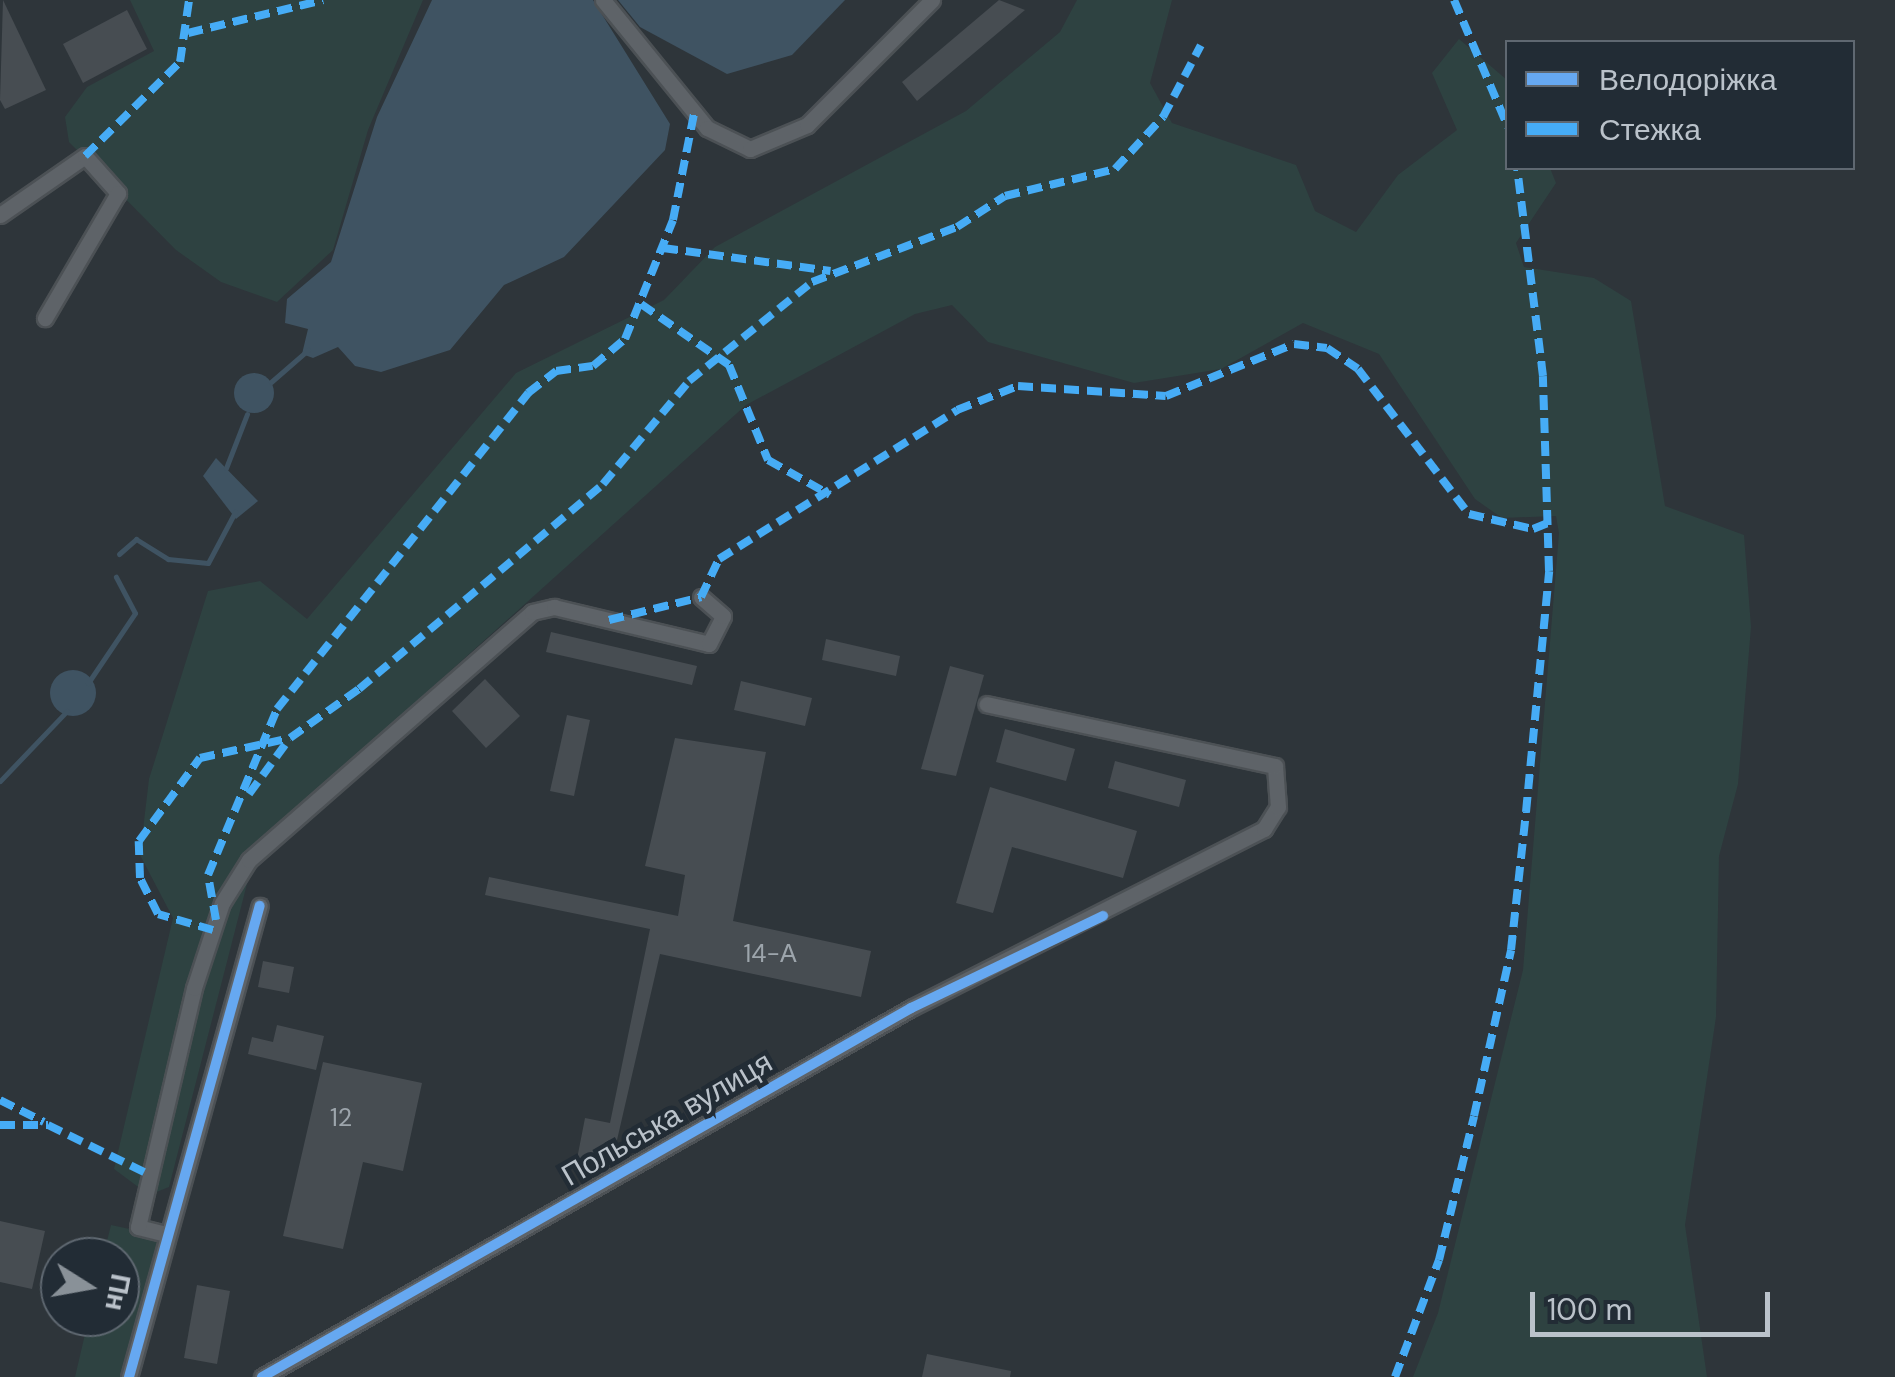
<!DOCTYPE html>
<html>
<head>
<meta charset="utf-8">
<style>
  body { margin:0 }
  #map { position:relative; width:1895px; height:1377px; overflow:hidden; background:#2e353a; font-family:"DM Sans",sans-serif }
  div>[style] { position:absolute }
  [style*='--x'] { left:calc(var(--x)*1px); top:calc(var(--y)*1px); width:calc(var(--w)*1px); rotate:calc(var(--a)*1deg) }
  .green>* { inset:0; background:#2e4241 }
  .water>* { inset:0; background:#3f5362 }
  .round { border-radius:50% }
  .stream>* { height:5px; margin:-2.5px; padding:0 2.5px; transform-origin:2.5px; border-radius:2.5px; background:#3f5362 }
  .building>* { inset:0; background:#474d52 }
  .roads { filter:drop-shadow(2px 0 #4c5155) drop-shadow(-2px 0 #4c5155) drop-shadow(0 2px #4c5155) drop-shadow(0 -2px #4c5155) }
  .minor>* { height:15px; margin:-7.5px; padding:0 7.5px; transform-origin:7.5px; border-radius:7.5px; background:#5e6368 }
  .quiet>* { height:8px; margin-top:-4px; transform-origin:0; background:repeating-linear-gradient(90deg,#46acf6 0 15px,transparent 0 23px) }
  .cycleway>* { height:10px; margin:-5px; padding:0 5px; transform-origin:5px; border-radius:5px; background:#66a8f1 }
  span { translate:-50% -50%; white-space:nowrap; text-align:center; line-height:1.15; -webkit-text-stroke:9px #222c35; paint-order:stroke }
  .number-label { font-size:25px; color:#9da5ac }
  .number-label span { -webkit-text-stroke-width:0 }
  .street-label { font-size:30px; color:#bac2ca }
  .legend { position:absolute; left:1505px; top:40px; width:350px; height:130px; box-sizing:border-box; background:#222c35; border:2px solid #5f6871; margin:0; padding:12px 18px; list-style:none; font-size:30px; color:#bac2ca }
  .legend li { display:flex; align-items:center; gap:20px; height:50px }
  .legend b { width:50px; border:2px solid #5f6871 }
  .north { position:absolute; left:40px; top:1237px; width:100px; height:100px; box-sizing:border-box; background:#222c35; border:2px solid #5f6871; border-radius:50%; rotate:101deg; font-size:28px; font-weight:700; line-height:40px; text-align:center; color:#bac2ca }
  .north::after { content:''; display:block; margin:auto; width:35px; height:45px; background:#899198; clip-path:polygon(50% 0,100% 100%,50% 72%,0 100%) }
  .scale { position:absolute; left:1530px; top:1292px; width:240px; height:45px; box-sizing:border-box; border:5px solid #bac2ca; border-top:0; padding-left:12px; font-size:30px; line-height:35px; white-space:nowrap; color:#bac2ca; -webkit-text-stroke:8px #222c35; paint-order:stroke }
</style>
</head>
<body>
<div id="map">
  <div class="green">
    <div style="clip-path:polygon(130px 0,423px 0,368px 130px,333px 250px,277px 302px,221px 282px,176px 250px,69px 142px,65px 117px,87px 87px,154px 51px)"></div>
    <div style="clip-path:polygon(1077px 0,1172px 0,1150px 83px,1172px 123px,1296px 165px,1315px 211px,1356px 232px,1398px 175px,1457px 130px,1432px 73px,1459px 39px,1507px 80px,1508px 168px,1550px 168px,1556px 183px,1516px 243px,1524px 267px,1594px 278px,1631px 301px,1665px 506px,1744px 535px,1751px 627px,1738px 784px,1719px 856px,1716px 1017px,1685px 1225px,1707px 1377px,1413px 1377px,1438px 1313px,1523px 970px,1559px 533px,1556px 516px,1502px 518px,1475px 499px,1379px 354px,1303px 323px,1221px 369px,1134px 383px,988px 342px,952px 305px,915px 314px,746px 405px,257px 845px,169px 1187px,149px 1195px,114px 1169px,173px 918px,140px 855px,149px 779px,208px 591px,260px 581px,307px 619px,516px 373px,664px 300px,715px 247px,966px 111px,1060px 32px)"></div>
    <div style="clip-path:polygon(111px 1225px,162px 1236px,125px 1377px,75px 1377px,89px 1317px,120px 1317px,120px 1257px,103px 1257px)"></div>
  </div>
  <div class="water">
    <div style="clip-path:polygon(432px 0,593px 0,670px 124px,665px 150px,564px 257px,504px 285px,450px 350px,381px 372px,355px 366px,338px 347px,313px 358px,302px 354px,308px 329px,285px 323px,287px 299px,331px 262px,377px 117px)"></div>
    <div style="clip-path:polygon(618px 0,845px 0,792px 55px,727px 74px,640px 27px)"></div>
    <div class="round" style="left:234px;top:373px;width:40px;height:40px"></div>
    <div style="clip-path:polygon(216px 458px,258px 501px,236px 519px,203px 476px)"></div>
    <div class="round" style="left:50px;top:670px;width:46px;height:46px"></div>
  </div>
  <div class="stream">
    <div style="--x:271;--y:382;--w:49;--a:-40.9"></div>
    <div style="--x:226;--y:468;--w:58;--a:-68.7"></div>
    <div style="--x:119;--y:554;--w:23;--a:-41"></div>
    <div style="--x:136;--y:539;--w:38;--a:32"></div>
    <div style="--x:168;--y:559;--w:40;--a:5.7"></div>
    <div style="--x:208;--y:563;--w:58;--a:-62.1"></div>
    <div style="--x:88;--y:683;--w:84;--a:-56.1"></div>
    <div style="--x:135;--y:613;--w:41;--a:-117.8"></div>
    <div style="--x:0;--y:781;--w:97;--a:-46.3"></div>
  </div>
  <div class="building">
    <div style="clip-path:polygon(3px 0,46px 90px,5px 109px,0 100px)"></div>
    <div style="clip-path:polygon(999px 0,1025px 10px,917px 101px,902px 82px)"></div>
    <div style="clip-path:polygon(127px 10px,147px 49px,83px 83px,63px 44px)"></div>
    <div style="clip-path:polygon(551px 632px,697px 666px,692px 685px,546px 652px)"></div>
    <div style="clip-path:polygon(826px 639px,900px 656px,896px 676px,822px 660px)"></div>
    <div style="clip-path:polygon(950px 666px,984px 675px,956px 776px,921px 769px)"></div>
    <div style="clip-path:polygon(485px 679px,520px 716px,486px 748px,452px 711px)"></div>
    <div style="clip-path:polygon(741px 681px,812px 698px,805px 726px,734px 710px)"></div>
    <div style="clip-path:polygon(567px 715px,590px 720px,574px 796px,550px 791px)"></div>
    <div style="clip-path:polygon(1005px 729px,1075px 749px,1066px 781px,996px 762px)"></div>
    <div style="clip-path:polygon(675px 738px,766px 752px,733px 921px,871px 951px,861px 997px,660px 954px,611px 1166px,577px 1159px,585px 1118px,610px 1123px,650px 929px,485px 895px,489px 877px,678px 916px,685px 875px,645px 866px)"></div>
    <div style="clip-path:polygon(1115px 761px,1186px 780px,1179px 807px,1108px 788px)"></div>
    <div style="clip-path:polygon(990px 787px,1137px 831px,1123px 878px,1012px 847px,993px 913px,956px 903px)"></div>
    <div style="clip-path:polygon(263px 961px,294px 967px,289px 993px,258px 987px)"></div>
    <div style="clip-path:polygon(277px 1025px,324px 1036px,316px 1070px,248px 1054px,252px 1037px,273px 1042px)"></div>
    <div style="clip-path:polygon(323px 1062px,422px 1083px,403px 1171px,363px 1162px,343px 1249px,283px 1236px)"></div>
    <div style="clip-path:polygon(0 1221px,45px 1231px,32px 1289px,0 1282px)"></div>
    <div style="clip-path:polygon(197px 1285px,230px 1291px,217px 1364px,184px 1358px)"></div>
    <div style="clip-path:polygon(927px 1354px,1011px 1371px,1010px 1377px,922px 1377px)"></div>
  </div>
  <div class="roads">
    <div class="minor">
      <div style="--x:603;--y:0;--w:165;--a:50.9"></div>
      <div style="--x:707;--y:128;--w:48;--a:26"></div>
      <div style="--x:750;--y:149;--w:62;--a:-22.8"></div>
      <div style="--x:807;--y:125;--w:177;--a:-45"></div>
      <div style="--x:0;--y:215;--w:103;--a:-34.8"></div>
      <div style="--x:85;--y:156;--w:50;--a:48.3"></div>
      <div style="--x:118;--y:193;--w:145;--a:120.3"></div>
      <div style="--x:166;--y:1234;--w:29;--a:-166"></div>
      <div style="--x:138;--y:1227;--w:245;--a:-76.8"></div>
      <div style="--x:194;--y:988;--w:89;--a:-71.8"></div>
      <div style="--x:222;--y:903;--w:51;--a:-57.9"></div>
      <div style="--x:249;--y:860;--w:376;--a:-41.2"></div>
      <div style="--x:532;--y:612;--w:23;--a:-13"></div>
      <div style="--x:554;--y:607;--w:159;--a:13.4"></div>
      <div style="--x:709;--y:644;--w:31;--a:-63"></div>
      <div style="--x:723;--y:616;--w:29;--a:-139"></div>
      <div style="--x:129;--y:1377;--w:489;--a:-74.5"></div>
      <div style="--x:262;--y:1377;--w:747;--a:-29.62"></div>
      <div style="--x:911;--y:1008;--w:396;--a:-26.9"></div>
      <div style="--x:1264;--y:829;--w:26;--a:-58"></div>
      <div style="--x:1278;--y:807;--w:41;--a:-94.2"></div>
      <div style="--x:1275;--y:766;--w:295;--a:-167.9"></div>
    </div>
  </div>
  <div class="quiet">
    <div style="--x:1454;--y:0;--w:138;--a:67"></div>
    <div style="--x:188;--y:33;--w:139;--a:-13.7"></div>
    <div style="--x:85;--y:156;--w:134;--a:-44.7"></div>
    <div style="--x:180;--y:62;--w:63;--a:-81.7"></div>
    <div style="--x:663;--y:248;--w:169;--a:7.8"></div>
    <div style="--x:641;--y:304;--w:107;--a:34.7"></div>
    <div style="--x:729;--y:365;--w:103;--a:67.7"></div>
    <div style="--x:768;--y:460;--w:71;--a:29.4"></div>
    <div style="--x:609;--y:620;--w:95;--a:-14"></div>
    <div style="--x:701;--y:597;--w:42;--a:-64.7"></div>
    <div style="--x:719;--y:559;--w:281;--a:-32"></div>
    <div style="--x:957;--y:410;--w:66;--a:-21.5"></div>
    <div style="--x:1018;--y:386;--w:148;--a:3.9"></div>
    <div style="--x:1166;--y:396;--w:138;--a:-22.1"></div>
    <div style="--x:1294;--y:344;--w:33;--a:7"></div>
    <div style="--x:1327;--y:348;--w:37;--a:34"></div>
    <div style="--x:1358;--y:369;--w:183;--a:52.6"></div>
    <div style="--x:1469;--y:514;--w:66;--a:13.2"></div>
    <div style="--x:1533;--y:529;--w:16;--a:-22"></div>
    <div style="--x:249;--y:794;--w:69;--a:-53.8"></div>
    <div style="--x:216;--y:920;--w:46;--a:-100.1"></div>
    <div style="--x:208;--y:875;--w:180;--a:-67.4"></div>
    <div style="--x:277;--y:709;--w:404;--a:-51.5"></div>
    <div style="--x:528;--y:393;--w:36;--a:-38"></div>
    <div style="--x:556;--y:371;--w:37;--a:-8"></div>
    <div style="--x:593;--y:366;--w:42;--a:-40.2"></div>
    <div style="--x:625;--y:339;--w:128;--a:-68"></div>
    <div style="--x:673;--y:220;--w:108;--a:-78.8"></div>
    <div style="--x:213;--y:930;--w:57;--a:-163.8"></div>
    <div style="--x:158;--y:914;--w:40;--a:-116.6"></div>
    <div style="--x:140;--y:878;--w:37;--a:-92"></div>
    <div style="--x:139;--y:841;--w:103;--a:-53.7"></div>
    <div style="--x:200;--y:758;--w:92;--a:-12.5"></div>
    <div style="--x:290;--y:738;--w:85;--a:-35.4"></div>
    <div style="--x:359;--y:689;--w:319;--a:-40"></div>
    <div style="--x:603;--y:484;--w:134;--a:-50.1"></div>
    <div style="--x:689;--y:381;--w:158;--a:-38.8"></div>
    <div style="--x:812;--y:282;--w:155;--a:-20.8"></div>
    <div style="--x:957;--y:227;--w:57;--a:-32.9"></div>
    <div style="--x:1005;--y:196;--w:113;--a:-13.8"></div>
    <div style="--x:1115;--y:169;--w:71;--a:-47.3"></div>
    <div style="--x:1163;--y:117;--w:81;--a:-62.2"></div>
    <div style="--x:0;--y:1100;--w:49;--a:26.6"></div>
    <div style="--x:0;--y:1125;--w:48;--a:0"></div>
    <div style="--x:48;--y:1125;--w:114;--a:26.1"></div>
    <div style="--x:1395;--y:1377;--w:125;--a:-69.4"></div>
    <div style="--x:1439;--y:1260;--w:148;--a:-76.3"></div>
    <div style="--x:1474;--y:1116;--w:170;--a:-77.4"></div>
    <div style="--x:1511;--y:950;--w:139;--a:-83.8"></div>
    <div style="--x:1526;--y:812;--w:242;--a:-84.5"></div>
    <div style="--x:1549;--y:571;--w:195;--a:-91.8"></div>
    <div style="--x:1543;--y:376;--w:210;--a:-97.1"></div>
  </div>
  <div class="cycleway">
    <div style="--x:129;--y:1377;--w:489;--a:-74.5"></div>
    <div style="--x:262;--y:1377;--w:747;--a:-29.62"></div>
    <div style="--x:911;--y:1008;--w:213;--a:-25.6"></div>
  </div>
  <div class="number-label">
    <span style="left:770px;top:954px">14-А</span>
    <span style="left:341px;top:1118px">12</span>
  </div>
  <div class="street-label">
    <span style="left:667px;top:1119px;rotate:-30deg">Польська вулиця</span>
  </div>
  <ul class="legend">
  <li><b style="height:12px;background:#66a8f1"></b>Велодоріжка</li>
  <li><b style="height:12px;background:#46acf6"></b>Стежка</li>
  </ul>
  <div class="north">Пн</div>
  <div class="scale">100 m</div>
</div>
</body>
</html>
